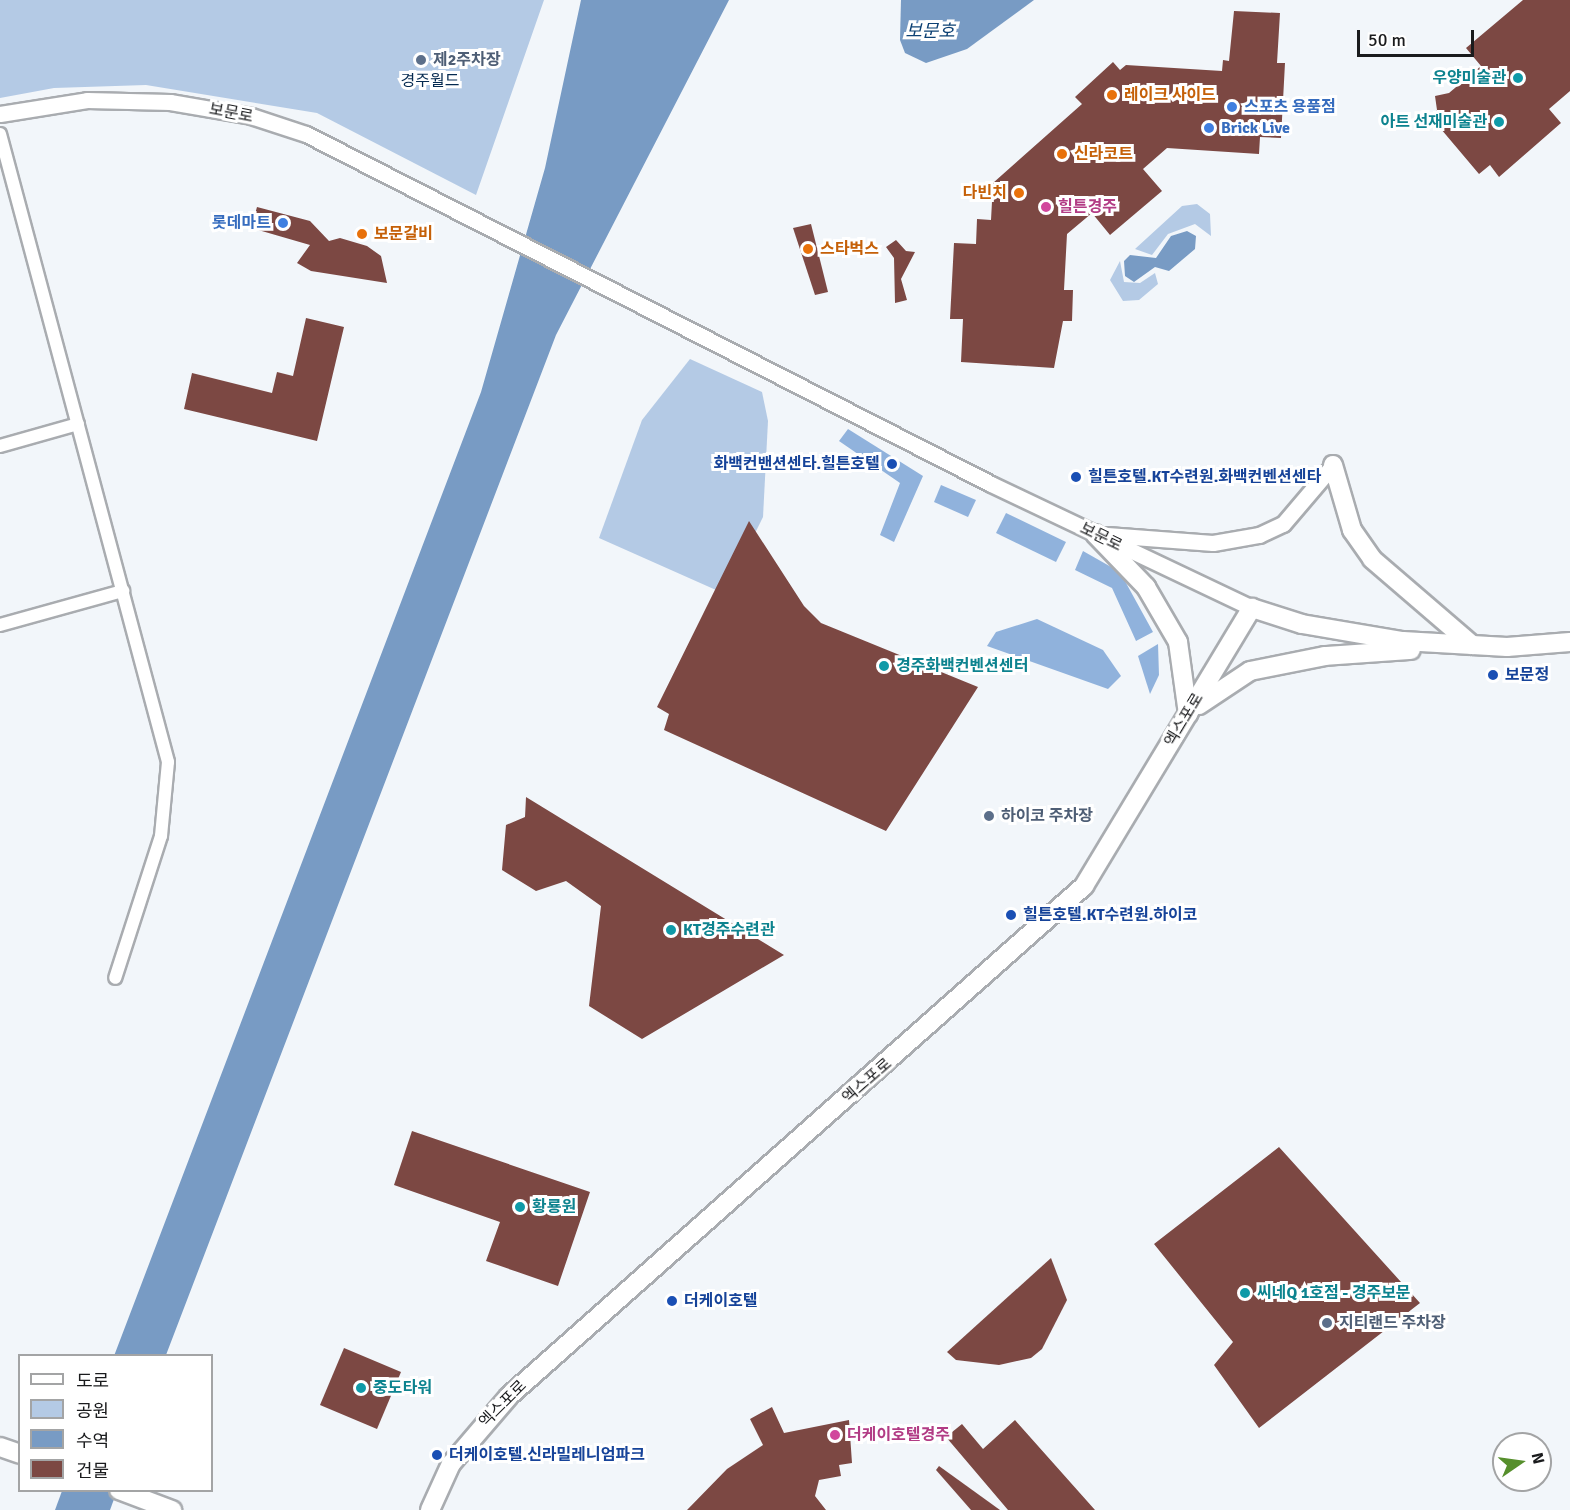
<!DOCTYPE html>
<html>
<head>
<meta charset="utf-8">
<style>
  body { margin:0 }
  #map { position:relative; width:1570px; height:1510px; overflow:hidden; background:#f2f6fa; font-family:Signika,"Noto Sans KR",sans-serif }
  div>[style] { position:absolute }
  [style*='--x'] { left:calc(var(--x)*1px); top:calc(var(--y)*1px); width:calc(var(--w)*1px); rotate:calc(var(--a)*1deg) }
  .green>* { inset:0; background:#b4cae5 }
  .forest>* { inset:0; background:#90b2dc }
  .water>* { inset:0; background:#789bc4 }
  .building>* { inset:0; background:#7c4843 }
  .roads { filter:drop-shadow(2px 0 #a9acb0) drop-shadow(-2px 0 #a9acb0) drop-shadow(0 2px #a9acb0) drop-shadow(0 -2px #a9acb0) }
  .minor>* { height:12px; margin:-6px; padding:0 6px; transform-origin:6px; border-radius:6px; background:#fff }
  .tertiary>* { height:15px; margin:-7.5px; padding:0 7.5px; transform-origin:7.5px; border-radius:7.5px; background:#fff }
  .secondary>* { height:18px; margin:-9px; padding:0 9px; transform-origin:9px; border-radius:9px; background:#fff }
  .dots>* { width:16px; height:16px; translate:-50% -50%; box-sizing:border-box; border:3px solid #fff; border-radius:50% }
  span { translate:-50% -50%; white-space:nowrap; text-align:center; line-height:1.15; -webkit-text-stroke:6px #fff; paint-order:stroke }
  .service-label { font-size:16px; color:#4e5e75; font-weight:700 }
  .left { translate:0 -50%; text-align:left }
  .culture-label { font-size:16px; color:#0d838f; font-weight:700 }
  .right { translate:-100% -50%; text-align:right }
  .park-label { font-size:16px; color:#052a50 }
  .food-label { font-size:16px; color:#c56008; font-weight:700 }
  .shop-label { font-size:16px; color:#366cbe; font-weight:700 }
  .street-label { font-size:16px; color:#1a1b1d }
  .hotel-label { font-size:16px; color:#b23c85; font-weight:700 }
  .transit-label { font-size:16px; color:#164399; font-weight:700 }
  .water-label { font-size:18px; color:#0d4174; font-style:italic }
  .legend { position:absolute; left:18px; top:1354px; width:195px; height:138px; box-sizing:border-box; background:#fff; border:2px solid #a3a4a5; margin:0; padding:8px 10px; list-style:none; font-size:18px; color:#1a1b1d }
  .legend li { display:flex; align-items:center; gap:12px; height:30px }
  .legend b { width:30px; border:2px solid #a3a4a5 }
  .north { position:absolute; left:1492px; top:1432px; width:60px; height:60px; box-sizing:border-box; background:#fff; border:2px solid #a3a4a5; border-radius:50%; rotate:77deg; font-size:16px; font-weight:700; line-height:24px; text-align:center; color:#1a1b1d }
  .north::after { content:''; display:block; margin:auto; width:21px; height:27px; background:#568f2c; clip-path:polygon(50% 0,100% 100%,50% 72%,0 100%) }
  .scale { position:absolute; left:1357px; top:30px; width:117px; height:27px; box-sizing:border-box; border:3px solid #1a1b1d; border-top:0; padding-left:8px; font-size:18px; line-height:21px; white-space:nowrap; color:#1a1b1d; -webkit-text-stroke:4px #fff; paint-order:stroke }
</style>
</head>
<body>
<div id="map">
  <div class="green">
    <div style="clip-path:polygon(0 0,544px 0,476px 195px,317px 113px,146px 85px,54px 88px,0 98px)"></div>
    <div style="clip-path:polygon(1197px 204px,1210px 214px,1211px 236px,1195px 224px,1168px 234px,1152px 255px,1135px 249px,1182px 206px)"></div>
    <div style="clip-path:polygon(1120px 261px,1124px 282px,1140px 283px,1155px 273px,1158px 284px,1139px 300px,1123px 301px,1110px 280px)"></div>
    <div style="clip-path:polygon(690px 359px,762px 392px,768px 421px,763px 517px,725px 594px,599px 538px,642px 420px)"></div>
  </div>
  <div class="forest">
    <div style="clip-path:polygon(848px 429px,923px 476px,894px 542px,880px 535px,900px 483px,839px 441px)"></div>
    <div style="clip-path:polygon(941px 485px,976px 500px,968px 517px,934px 502px)"></div>
    <div style="clip-path:polygon(1006px 513px,1066px 542px,1056px 562px,996px 533px)"></div>
    <div style="clip-path:polygon(1083px 551px,1120px 572px,1153px 632px,1136px 641px,1112px 588px,1075px 570px)"></div>
    <div style="clip-path:polygon(1037px 619px,1103px 650px,1121px 676px,1108px 689px,987px 646px,996px 632px)"></div>
    <div style="clip-path:polygon(1158px 644px,1159px 675px,1150px 694px,1138px 656px)"></div>
  </div>
  <div class="water">
    <div style="clip-path:polygon(581px 0,729px 0,556px 335px,166px 1355px,114px 1356px,481px 392px,545px 168px)"></div>
    <div style="clip-path:polygon(901px 0,1034px 0,967px 49px,926px 63px,905px 53px,900px 40px)"></div>
    <div style="clip-path:polygon(1187px 231px,1196px 236px,1195px 249px,1169px 271px,1155px 267px,1134px 282px,1125px 276px,1124px 261px,1130px 255px,1156px 258px,1171px 236px)"></div>
    <div style="clip-path:polygon(62px 1491px,117px 1491px,110px 1510px,55px 1510px)"></div>
  </div>
  <div class="building">
    <div style="clip-path:polygon(1523px 0,1570px 0,1570px 91px,1549px 109px,1561px 123px,1499px 177px,1490px 165px,1479px 174px,1430px 116px,1437px 110px,1435px 96px,1449px 93px,1481px 66px,1466px 48px)"></div>
    <div style="clip-path:polygon(1234px 11px,1280px 13px,1277px 63px,1285px 63px,1281px 138px,1260px 137px,1259px 154px,1167px 148px,1143px 169px,1162px 191px,1110px 235px,1092px 213px,1067px 234px,1064px 290px,1073px 290px,1072px 321px,1063px 321px,1054px 368px,961px 362px,963px 319px,950px 319px,954px 243px,976px 244px,977px 219px,991px 220px,993px 183px,1082px 104px,1075px 97px,1113px 62px,1120px 70px,1126px 65px,1222px 71px,1223px 60px,1229px 61px)"></div>
    <div style="clip-path:polygon(257px 207px,310px 221px,329px 241px,340px 238px,367px 246px,381px 256px,387px 283px,311px 271px,297px 263px,310px 245px,251px 228px)"></div>
    <div style="clip-path:polygon(811px 224px,828px 292px,815px 295px,793px 228px)"></div>
    <div style="clip-path:polygon(896px 240px,906px 251px,915px 252px,901px 279px,907px 300px,895px 303px,894px 258px,886px 247px)"></div>
    <div style="clip-path:polygon(306px 318px,344px 327px,317px 441px,184px 409px,192px 373px,272px 393px,277px 372px,293px 376px)"></div>
    <div style="clip-path:polygon(749px 521px,804px 606px,821px 623px,978px 687px,886px 831px,664px 730px,669px 714px,657px 707px)"></div>
    <div style="clip-path:polygon(526px 797px,784px 955px,642px 1039px,589px 1006px,601px 906px,566px 881px,536px 891px,502px 870px,506px 825px,525px 817px)"></div>
    <div style="clip-path:polygon(412px 1131px,590px 1192px,558px 1286px,486px 1261px,500px 1222px,394px 1185px)"></div>
    <div style="clip-path:polygon(1279px 1147px,1420px 1303px,1259px 1428px,1214px 1365px,1233px 1342px,1154px 1244px)"></div>
    <div style="clip-path:polygon(1051px 1258px,1067px 1300px,1042px 1349px,1031px 1358px,999px 1365px,956px 1360px,947px 1352px)"></div>
    <div style="clip-path:polygon(344px 1348px,401px 1372px,377px 1429px,320px 1405px)"></div>
    <div style="clip-path:polygon(772px 1407px,784px 1433px,849px 1420px,852px 1463px,839px 1465px,841px 1476px,819px 1480px,815px 1496px,826px 1510px,687px 1510px,727px 1469px,763px 1445px,750px 1419px)"></div>
    <div style="clip-path:polygon(1015px 1420px,1095px 1510px,1008px 1510px,946px 1437px,962px 1424px,983px 1449px)"></div>
    <div style="clip-path:polygon(939px 1466px,1000px 1510px,971px 1510px,936px 1470px)"></div>
  </div>
  <div class="roads">
    <div class="minor">
      <div style="--x:0;--y:134;--w:650;--a:75.02"></div>
      <div style="--x:168;--y:762;--w:74;--a:95.4"></div>
      <div style="--x:161;--y:836;--w:149;--a:107.9"></div>
      <div style="--x:0;--y:446;--w:81;--a:-15.8"></div>
      <div style="--x:0;--y:625;--w:128;--a:-15.5"></div>
    </div>
    <div class="tertiary">
      <div style="--x:0;--y:114;--w:88;--a:-9.1"></div>
      <div style="--x:87;--y:100;--w:83;--a:1.4"></div>
      <div style="--x:170;--y:102;--w:82;--a:9.8"></div>
      <div style="--x:251;--y:116;--w:58;--a:18.1"></div>
      <div style="--x:306;--y:134;--w:769;--a:27.06"></div>
      <div style="--x:991;--y:484;--w:289;--a:25.4"></div>
      <div style="--x:1107;--y:535;--w:106;--a:4.3"></div>
      <div style="--x:1213;--y:543;--w:47;--a:-9.9"></div>
      <div style="--x:1259;--y:535;--w:26;--a:-25"></div>
      <div style="--x:1283;--y:524;--w:77;--a:-49.7"></div>
    </div>
    <div class="secondary">
      <div style="--x:1333;--y:465;--w:68;--a:73.7"></div>
      <div style="--x:1352;--y:530;--w:35;--a:55"></div>
      <div style="--x:1372;--y:559;--w:132;--a:40.7"></div>
      <div style="--x:1095;--y:534;--w:74;--a:46.1"></div>
      <div style="--x:1146;--y:587;--w:64;--a:59.8"></div>
      <div style="--x:1178;--y:642;--w:73;--a:82.1"></div>
      <div style="--x:1199;--y:705;--w:61;--a:-33.7"></div>
      <div style="--x:1250;--y:671;--w:76;--a:-11.3"></div>
      <div style="--x:1325;--y:656;--w:86;--a:-4"></div>
      <div style="--x:0;--y:1447;--w:21;--a:19"></div>
      <div style="--x:119;--y:1490;--w:57;--a:20.7"></div>
      <div style="--x:430;--y:1510;--w:51;--a:-65.5"></div>
      <div style="--x:451;--y:1464;--w:89;--a:-49.5"></div>
      <div style="--x:509;--y:1396;--w:769;--a:-41.57"></div>
      <div style="--x:1084;--y:886;--w:325;--a:-58.9"></div>
      <div style="--x:1252;--y:608;--w:52;--a:17.7"></div>
      <div style="--x:1302;--y:624;--w:102;--a:9.6"></div>
      <div style="--x:1403;--y:641;--w:104;--a:3.3"></div>
      <div style="--x:1507;--y:647;--w:63;--a:-4.5"></div>
    </div>
  </div>
  <div class="dots">
    <div style="left:421px;top:60px;background:#5c6f8a"></div>
    <div style="left:1518px;top:78px;background:#0f9aa8"></div>
    <div style="left:1112px;top:95px;background:#e8710a"></div>
    <div style="left:1232px;top:107px;background:#3f7fe0"></div>
    <div style="left:1499px;top:122px;background:#0f9aa8"></div>
    <div style="left:1209px;top:128px;background:#3f7fe0"></div>
    <div style="left:1062px;top:154px;background:#e8710a"></div>
    <div style="left:1019px;top:193px;background:#e8710a"></div>
    <div style="left:1046px;top:207px;background:#d1479c"></div>
    <div style="left:283px;top:223px;background:#3f7fe0"></div>
    <div style="left:362px;top:234px;background:#e8710a"></div>
    <div style="left:808px;top:249px;background:#e8710a"></div>
    <div style="left:892px;top:464px;background:#1a4fb4"></div>
    <div style="left:1076px;top:477px;background:#1a4fb4"></div>
    <div style="left:884px;top:666px;background:#0f9aa8"></div>
    <div style="left:1493px;top:675px;background:#1a4fb4"></div>
    <div style="left:989px;top:816px;background:#5c6f8a"></div>
    <div style="left:1011px;top:915px;background:#1a4fb4"></div>
    <div style="left:671px;top:930px;background:#0f9aa8"></div>
    <div style="left:520px;top:1207px;background:#0f9aa8"></div>
    <div style="left:1245px;top:1293px;background:#0f9aa8"></div>
    <div style="left:672px;top:1301px;background:#1a4fb4"></div>
    <div style="left:1327px;top:1323px;background:#5c6f8a"></div>
    <div style="left:361px;top:1388px;background:#0f9aa8"></div>
    <div style="left:835px;top:1435px;background:#d1479c"></div>
    <div style="left:437px;top:1455px;background:#1a4fb4"></div>
  </div>
  <div class="service-label">
    <span class="left" style="left:433px;top:60px">제2주차장</span>
    <span class="left" style="left:1001px;top:816px">하이코 주차장</span>
    <span class="left" style="left:1339px;top:1323px">지티랜드 주차장</span>
  </div>
  <div class="culture-label">
    <span class="right" style="left:1506px;top:78px">우양미술관</span>
    <span class="right" style="left:1487px;top:122px">아트 선재미술관</span>
    <span class="left" style="left:896px;top:666px">경주화백컨벤션센터</span>
    <span class="left" style="left:683px;top:930px">KT경주수련관</span>
    <span class="left" style="left:532px;top:1207px">황룡원</span>
    <span class="left" style="left:1257px;top:1293px">씨네Q 1호점 - 경주보문</span>
    <span class="left" style="left:373px;top:1388px">중도타워</span>
  </div>
  <div class="park-label">
    <span style="left:430px;top:81px">경주월드</span>
  </div>
  <div class="food-label">
    <span class="left" style="left:1124px;top:95px">레이크 사이드</span>
    <span class="left" style="left:1074px;top:154px">신라코트</span>
    <span class="right" style="left:1007px;top:193px">다빈치</span>
    <span class="left" style="left:374px;top:234px">보문갈비</span>
    <span class="left" style="left:820px;top:249px">스타벅스</span>
  </div>
  <div class="shop-label">
    <span class="left" style="left:1244px;top:107px">스포츠 용품점</span>
    <span class="left" style="left:1221px;top:128px">Brick Live</span>
    <span class="right" style="left:271px;top:223px">롯데마트</span>
  </div>
  <div class="street-label">
    <span style="left:231px;top:113px;rotate:11deg">보문로</span>
    <span style="left:1101px;top:537px;rotate:26deg">보문로</span>
    <span style="left:1184px;top:720px;rotate:-59deg">엑스포로</span>
    <span style="left:867px;top:1081px;rotate:-41deg">엑스포로</span>
    <span style="left:503px;top:1404px;rotate:-45deg">엑스포로</span>
  </div>
  <div class="hotel-label">
    <span class="left" style="left:1058px;top:207px">힐튼경주</span>
    <span class="left" style="left:847px;top:1435px">더케이호텔경주</span>
  </div>
  <div class="transit-label">
    <span class="right" style="left:880px;top:464px">화백컨밴션센타.힐튼호텔</span>
    <span class="left" style="left:1088px;top:477px">힐튼호텔.KT수련원.화백컨벤션센타</span>
    <span class="left" style="left:1505px;top:675px">보문정</span>
    <span class="left" style="left:1023px;top:915px">힐튼호텔.KT수련원.하이코</span>
    <span class="left" style="left:684px;top:1301px">더케이호텔</span>
    <span class="left" style="left:449px;top:1455px">더케이호텔.신라밀레니엄파크</span>
  </div>
  <div class="water-label">
    <span style="left:930px;top:31px">보문호</span>
  </div>
  <ul class="legend">
  <li><b style="height:8px;background:#fff"></b>도로</li>
  <li><b style="height:16px;background:#b4cae5"></b>공원</li>
  <li><b style="height:16px;background:#789bc4"></b>수역</li>
  <li><b style="height:16px;background:#7c4843"></b>건물</li>
  </ul>
  <div class="north">N</div>
  <div class="scale">50 m</div>
</div>
</body>
</html>
